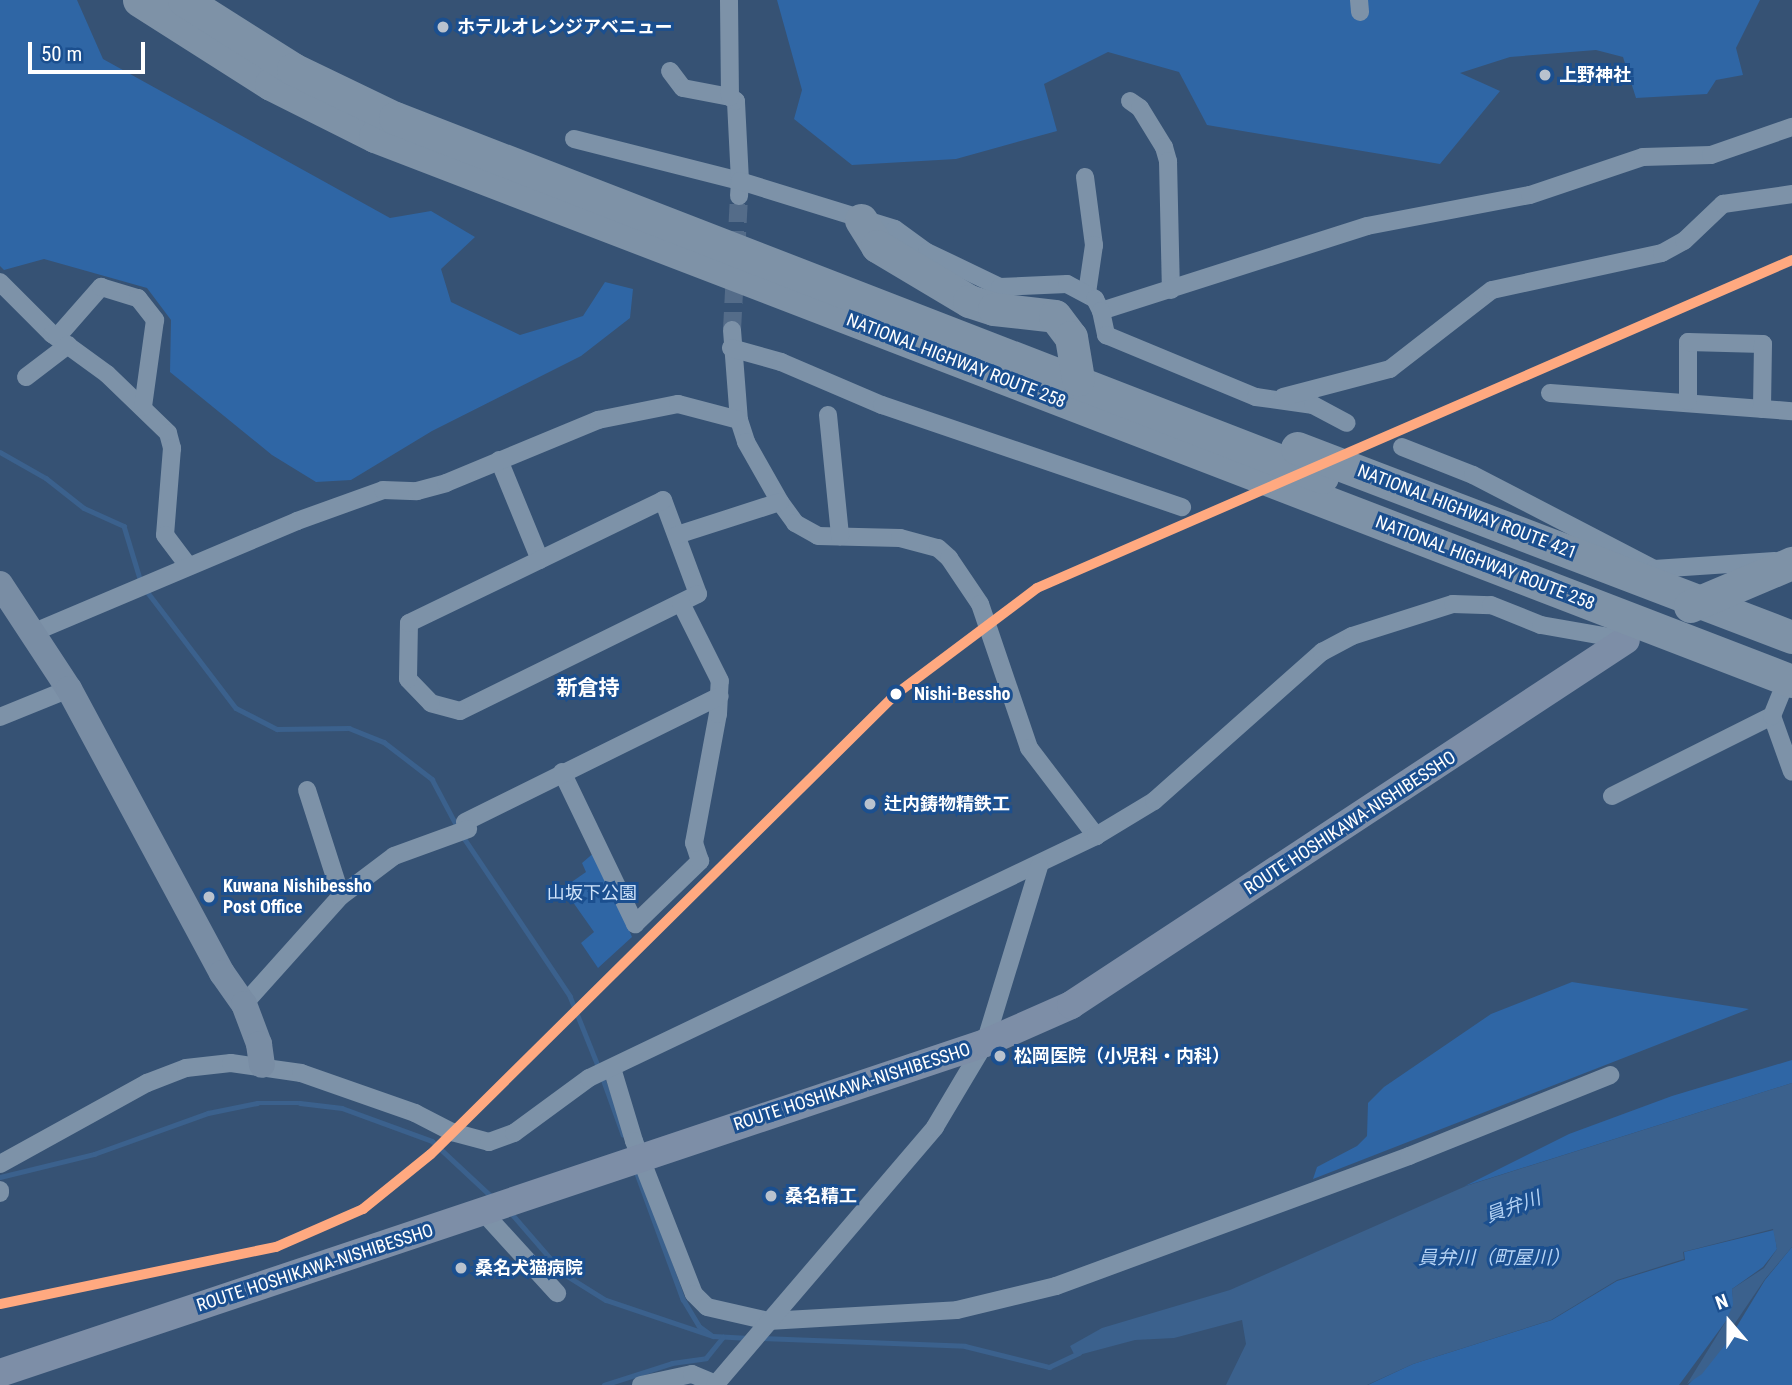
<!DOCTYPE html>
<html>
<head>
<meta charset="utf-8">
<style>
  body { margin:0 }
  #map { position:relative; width:1792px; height:1385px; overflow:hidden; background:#365274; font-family:"Roboto Condensed","Noto Sans JP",sans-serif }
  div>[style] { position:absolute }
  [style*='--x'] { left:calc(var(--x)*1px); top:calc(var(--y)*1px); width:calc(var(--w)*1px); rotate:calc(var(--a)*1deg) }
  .green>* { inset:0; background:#2f66a5 }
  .water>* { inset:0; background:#3b618d }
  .stream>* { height:4.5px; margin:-2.25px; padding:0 2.25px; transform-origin:2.25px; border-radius:2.25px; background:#3b618d }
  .street-tunnel>* { height:18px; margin-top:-9px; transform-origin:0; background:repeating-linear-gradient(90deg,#546c89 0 18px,transparent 0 27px) }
  .street>* { height:18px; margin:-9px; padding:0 9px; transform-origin:9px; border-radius:9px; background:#7d92a8 }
  .secondary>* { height:26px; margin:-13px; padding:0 13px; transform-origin:13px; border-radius:13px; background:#798da4 }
  .primary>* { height:28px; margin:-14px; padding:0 14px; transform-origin:14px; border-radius:14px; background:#7d8ea7 }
  .highway>* { height:33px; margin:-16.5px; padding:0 16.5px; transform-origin:16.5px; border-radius:16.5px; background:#7e92a7 }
  .rail-1>* { height:10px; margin:-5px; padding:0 5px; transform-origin:5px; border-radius:5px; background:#ffa980 }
  .dots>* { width:19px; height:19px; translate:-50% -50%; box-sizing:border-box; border:4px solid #1b4f8f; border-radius:50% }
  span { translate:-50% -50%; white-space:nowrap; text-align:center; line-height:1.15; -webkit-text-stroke:6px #1b4f8f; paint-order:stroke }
  .poi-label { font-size:18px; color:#fff; font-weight:700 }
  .left { translate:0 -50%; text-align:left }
  .street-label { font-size:18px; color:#fff }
  .stop-label { font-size:18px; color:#fff; font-weight:700 }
  .park-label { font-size:18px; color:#cfe3fa }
  .water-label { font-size:19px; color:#b5d3f5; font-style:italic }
  .quarter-label { font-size:21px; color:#fff; font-weight:700 }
  .north { position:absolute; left:1694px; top:1287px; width:70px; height:70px; -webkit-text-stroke:5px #1b4f8f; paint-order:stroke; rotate:340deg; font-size:19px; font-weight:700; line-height:28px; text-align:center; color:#fff }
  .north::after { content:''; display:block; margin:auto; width:24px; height:32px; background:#fff; clip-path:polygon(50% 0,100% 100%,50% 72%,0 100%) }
  .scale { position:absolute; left:28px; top:42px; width:117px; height:32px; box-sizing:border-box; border:4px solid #fff; border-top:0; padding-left:9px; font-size:21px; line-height:24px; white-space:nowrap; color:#fff; -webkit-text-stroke:5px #1b4f8f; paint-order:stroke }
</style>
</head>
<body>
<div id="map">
  <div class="green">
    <div style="clip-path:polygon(0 0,77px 0,103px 59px,390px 218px,431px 211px,475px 237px,441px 269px,451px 302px,520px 335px,583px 316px,605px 282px,633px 289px,630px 318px,581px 356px,432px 431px,351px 480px,316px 482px,272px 455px,170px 372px,171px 320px,147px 288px,44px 259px,4px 270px,0 266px)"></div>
    <div style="clip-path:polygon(777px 0,1760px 0,1736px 48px,1743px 75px,1716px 80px,1707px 94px,1636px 98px,1623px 57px,1596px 50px,1510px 57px,1460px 73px,1500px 91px,1440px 164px,1207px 125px,1179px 72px,1108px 52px,1044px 84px,1057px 131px,956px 159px,852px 165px,794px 119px,802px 90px)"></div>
    <div style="clip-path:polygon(596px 851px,632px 937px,598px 968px,581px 943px,594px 932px,563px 888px,586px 872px,582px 863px)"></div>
    <div style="clip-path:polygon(1572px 982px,1749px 1009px,1313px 1179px,1317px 1167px,1357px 1146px,1367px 1136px,1368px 1103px,1384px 1087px,1491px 1014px)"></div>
    <div style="clip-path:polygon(1792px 1060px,1792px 1083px,1465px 1186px,1569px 1134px,1672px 1096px)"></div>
    <div style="clip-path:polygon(1774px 1230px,1777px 1249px,1763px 1267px,1732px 1289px,1734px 1306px,1726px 1321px,1679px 1385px,1368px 1385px,1413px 1364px,1552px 1320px,1617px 1281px,1685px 1260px,1684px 1252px)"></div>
    <div style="clip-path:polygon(1792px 1247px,1792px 1385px,1688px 1385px,1728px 1341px,1765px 1280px)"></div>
  </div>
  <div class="water">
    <div style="clip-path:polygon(1792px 1083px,1792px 1247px,1765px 1279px,1729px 1332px,1728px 1341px,1702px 1374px,1687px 1384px,1726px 1321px,1733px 1305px,1732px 1289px,1764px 1268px,1777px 1249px,1773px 1229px,1683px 1252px,1684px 1259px,1617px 1280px,1551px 1320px,1413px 1364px,1367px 1385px,1226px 1385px,1246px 1344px,1242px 1320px,1174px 1338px,1135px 1340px,1075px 1356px,1070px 1346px,1102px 1328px,1230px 1290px,1466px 1186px)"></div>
  </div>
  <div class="stream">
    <div style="--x:0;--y:452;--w:53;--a:29.5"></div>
    <div style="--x:46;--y:478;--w:48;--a:38.3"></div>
    <div style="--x:84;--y:508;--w:44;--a:24.2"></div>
    <div style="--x:124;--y:526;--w:59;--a:73.1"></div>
    <div style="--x:146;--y:590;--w:148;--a:52.7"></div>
    <div style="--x:236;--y:708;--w:46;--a:27.1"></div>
    <div style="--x:277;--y:729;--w:72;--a:-0.8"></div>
    <div style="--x:349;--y:728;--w:38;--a:22"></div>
    <div style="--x:384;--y:742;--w:61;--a:37.6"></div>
    <div style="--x:432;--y:779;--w:55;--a:62"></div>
    <div style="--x:462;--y:835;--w:194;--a:56.1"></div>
    <div style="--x:570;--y:996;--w:78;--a:68.1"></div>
    <div style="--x:602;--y:1076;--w:62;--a:70.1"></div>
    <div style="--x:635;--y:1168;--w:140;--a:69.9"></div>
    <div style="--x:683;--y:1299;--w:31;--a:59"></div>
    <div style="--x:699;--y:1326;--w:14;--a:36"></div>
    <div style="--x:0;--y:1177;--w:97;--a:-13.7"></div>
    <div style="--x:94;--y:1154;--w:121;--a:-19.8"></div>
    <div style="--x:208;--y:1113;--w:50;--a:-11.5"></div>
    <div style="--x:257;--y:1103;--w:43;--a:0"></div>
    <div style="--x:300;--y:1103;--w:42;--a:6.8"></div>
    <div style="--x:342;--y:1108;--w:96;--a:20.1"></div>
    <div style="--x:432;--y:1141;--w:82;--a:43"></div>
    <div style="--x:512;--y:1214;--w:79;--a:49.1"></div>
    <div style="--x:564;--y:1274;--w:49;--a:31.8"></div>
    <div style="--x:606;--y:1300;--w:113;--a:18.6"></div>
    <div style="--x:713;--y:1336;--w:36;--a:3"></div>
    <div style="--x:761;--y:1338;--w:204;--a:2.2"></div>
    <div style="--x:965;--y:1346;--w:87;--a:14"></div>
    <div style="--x:1049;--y:1367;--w:33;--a:-25"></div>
    <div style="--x:604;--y:1385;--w:71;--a:-17.9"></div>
    <div style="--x:672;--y:1363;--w:34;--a:-8"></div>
    <div style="--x:706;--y:1358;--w:27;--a:-51"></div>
  </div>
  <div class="street-tunnel">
    <div style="--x:732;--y:330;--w:134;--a:-87"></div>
  </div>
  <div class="street">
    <div style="--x:1359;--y:0;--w:12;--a:85"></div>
    <div style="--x:670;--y:71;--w:21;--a:53"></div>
    <div style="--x:683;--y:88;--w:48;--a:10.8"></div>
    <div style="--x:1130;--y:101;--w:12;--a:35"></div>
    <div style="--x:1140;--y:108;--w:46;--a:58.4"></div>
    <div style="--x:1164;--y:147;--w:15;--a:74"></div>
    <div style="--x:1168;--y:161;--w:129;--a:88.7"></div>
    <div style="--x:574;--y:139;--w:171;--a:14.2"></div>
    <div style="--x:740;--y:181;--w:80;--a:-92.9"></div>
    <div style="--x:736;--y:101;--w:7;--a:-146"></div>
    <div style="--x:730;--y:97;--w:97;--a:-90.6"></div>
    <div style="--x:1085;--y:177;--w:69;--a:82.5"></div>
    <div style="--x:1094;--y:245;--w:49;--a:98.3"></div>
    <div style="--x:739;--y:196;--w:15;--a:-86"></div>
    <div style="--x:740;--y:181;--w:162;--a:17.2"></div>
    <div style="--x:895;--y:229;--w:39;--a:36"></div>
    <div style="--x:927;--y:252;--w:81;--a:25.6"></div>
    <div style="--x:1000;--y:287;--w:67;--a:-2.6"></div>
    <div style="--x:1067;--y:284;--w:32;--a:28"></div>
    <div style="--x:1095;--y:299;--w:13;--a:63"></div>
    <div style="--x:1101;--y:311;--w:279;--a:-17.7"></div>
    <div style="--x:1367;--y:226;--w:166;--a:-10.8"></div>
    <div style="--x:1530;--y:195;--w:119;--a:-18.6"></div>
    <div style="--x:1643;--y:157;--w:68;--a:-1.7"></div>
    <div style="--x:1711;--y:155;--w:86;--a:-19.1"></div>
    <div style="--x:0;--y:282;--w:74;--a:45"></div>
    <div style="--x:52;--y:334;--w:68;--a:36"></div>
    <div style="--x:107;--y:374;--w:85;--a:44"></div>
    <div style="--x:168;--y:433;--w:16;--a:75"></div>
    <div style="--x:172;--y:448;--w:87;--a:94.6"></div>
    <div style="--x:165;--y:535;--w:36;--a:53"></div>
    <div style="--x:1101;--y:311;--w:25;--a:78"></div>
    <div style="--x:1106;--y:335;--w:162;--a:22.5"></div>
    <div style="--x:1256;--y:397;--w:58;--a:8"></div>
    <div style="--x:1313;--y:405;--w:38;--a:28"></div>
    <div style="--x:732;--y:330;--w:90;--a:85.6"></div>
    <div style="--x:739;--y:420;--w:23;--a:72"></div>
    <div style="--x:746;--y:442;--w:69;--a:60.5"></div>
    <div style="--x:780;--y:502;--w:26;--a:54"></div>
    <div style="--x:795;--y:523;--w:26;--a:29"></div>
    <div style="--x:818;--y:536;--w:82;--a:1.4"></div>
    <div style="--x:900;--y:538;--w:39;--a:15"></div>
    <div style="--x:938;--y:548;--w:15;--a:42"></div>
    <div style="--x:949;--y:558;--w:55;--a:56"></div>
    <div style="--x:980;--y:604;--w:152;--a:71.2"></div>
    <div style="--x:1029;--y:748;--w:111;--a:52.7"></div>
    <div style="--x:57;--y:337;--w:67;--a:-48.7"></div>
    <div style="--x:101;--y:287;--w:39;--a:17"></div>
    <div style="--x:138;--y:298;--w:28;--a:52"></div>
    <div style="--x:155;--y:320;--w:88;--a:97.9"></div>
    <div style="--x:731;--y:348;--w:52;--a:15.6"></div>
    <div style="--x:781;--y:362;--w:110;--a:23.1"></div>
    <div style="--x:882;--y:405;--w:317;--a:18.8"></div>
    <div style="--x:26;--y:377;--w:53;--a:-37.3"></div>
    <div style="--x:1550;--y:393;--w:243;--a:4.3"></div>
    <div style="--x:1283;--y:397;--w:111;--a:-14.7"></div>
    <div style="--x:1390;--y:369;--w:129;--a:-37.8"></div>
    <div style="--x:1492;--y:290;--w:174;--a:-12.3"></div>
    <div style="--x:1662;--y:253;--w:25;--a:-29"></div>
    <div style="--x:1684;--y:241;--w:54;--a:-43.5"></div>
    <div style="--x:1723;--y:204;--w:70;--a:-8.2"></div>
    <div style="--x:1688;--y:401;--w:59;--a:-90"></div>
    <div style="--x:1688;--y:342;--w:75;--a:1.5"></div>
    <div style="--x:1763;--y:344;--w:65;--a:90.9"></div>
    <div style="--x:828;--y:415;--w:122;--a:84.3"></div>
    <div style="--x:1402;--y:447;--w:76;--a:21.5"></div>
    <div style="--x:1473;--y:475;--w:204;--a:27.4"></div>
    <div style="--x:1654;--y:569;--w:121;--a:-3.8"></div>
    <div style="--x:499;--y:460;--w:108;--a:67.7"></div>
    <div style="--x:663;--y:500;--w:100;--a:69.6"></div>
    <div style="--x:698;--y:594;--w:265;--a:153.8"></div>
    <div style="--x:460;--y:711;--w:30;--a:-165"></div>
    <div style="--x:431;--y:703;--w:33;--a:-134"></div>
    <div style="--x:408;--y:679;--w:56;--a:-89"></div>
    <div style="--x:409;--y:623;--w:282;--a:-25.8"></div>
    <div style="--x:677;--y:535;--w:108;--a:-17.8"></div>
    <div style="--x:32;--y:633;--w:288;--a:-22.9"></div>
    <div style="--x:297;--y:521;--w:91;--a:-19.8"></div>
    <div style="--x:383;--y:490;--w:34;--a:2"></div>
    <div style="--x:417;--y:491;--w:30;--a:-15"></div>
    <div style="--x:446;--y:483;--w:165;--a:-22.5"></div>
    <div style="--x:598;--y:420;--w:82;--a:-11.3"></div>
    <div style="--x:678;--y:404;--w:63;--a:14.7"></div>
    <div style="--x:1772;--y:716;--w:59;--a:70.3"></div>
    <div style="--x:0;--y:717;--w:74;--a:-22.1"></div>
    <div style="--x:562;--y:772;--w:169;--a:64.3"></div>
    <div style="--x:635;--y:924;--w:91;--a:-44.1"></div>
    <div style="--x:700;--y:861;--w:19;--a:-108"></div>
    <div style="--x:694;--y:843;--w:131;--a:-79.5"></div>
    <div style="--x:718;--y:714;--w:33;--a:-87"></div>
    <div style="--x:720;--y:681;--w:87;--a:-116.6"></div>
    <div style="--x:307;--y:790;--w:111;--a:72.2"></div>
    <div style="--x:1612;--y:796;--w:179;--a:-26.6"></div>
    <div style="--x:1772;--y:716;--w:22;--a:-68"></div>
    <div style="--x:465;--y:822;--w:284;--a:-26.3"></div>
    <div style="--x:244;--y:1004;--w:145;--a:-48.1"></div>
    <div style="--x:341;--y:896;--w:66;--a:-37"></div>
    <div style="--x:394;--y:856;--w:79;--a:-20"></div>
    <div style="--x:612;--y:1068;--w:76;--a:73.2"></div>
    <div style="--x:634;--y:1141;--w:164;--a:68.6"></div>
    <div style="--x:694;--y:1294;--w:18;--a:45"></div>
    <div style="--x:707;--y:1307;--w:63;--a:12.9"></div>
    <div style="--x:768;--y:1321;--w:189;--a:-3.3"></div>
    <div style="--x:957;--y:1310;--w:102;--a:-13.6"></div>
    <div style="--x:1056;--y:1286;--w:376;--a:-20.2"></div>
    <div style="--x:1409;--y:1156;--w:217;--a:-21.9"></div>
    <div style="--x:0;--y:1164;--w:168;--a:-28.9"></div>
    <div style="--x:147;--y:1083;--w:42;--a:-21"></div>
    <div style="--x:186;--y:1068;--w:45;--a:-6.3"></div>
    <div style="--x:231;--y:1063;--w:71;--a:8.1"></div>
    <div style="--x:301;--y:1073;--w:121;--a:19.3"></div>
    <div style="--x:415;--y:1113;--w:42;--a:27.2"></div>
    <div style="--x:452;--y:1132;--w:38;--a:15"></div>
    <div style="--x:489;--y:1142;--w:27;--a:-20"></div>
    <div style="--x:514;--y:1133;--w:93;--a:-36.3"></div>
    <div style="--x:589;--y:1078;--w:562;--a:-25.52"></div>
    <div style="--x:1096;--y:836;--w:68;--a:-31.1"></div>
    <div style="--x:1154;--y:801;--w:225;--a:-41.6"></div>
    <div style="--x:1322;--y:652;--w:34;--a:-28"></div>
    <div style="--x:1352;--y:636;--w:106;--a:-17.6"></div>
    <div style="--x:1453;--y:604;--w:38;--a:2"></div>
    <div style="--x:1491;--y:605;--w:54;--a:21.8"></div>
    <div style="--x:1541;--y:625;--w:86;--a:10"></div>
    <div style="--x:0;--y:1190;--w:3;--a:90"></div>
    <div style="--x:483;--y:1212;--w:110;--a:47.6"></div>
    <div style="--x:641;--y:1385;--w:52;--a:-12.2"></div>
    <div style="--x:692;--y:1374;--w:26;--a:23"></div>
    <div style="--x:715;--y:1385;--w:339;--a:-49.5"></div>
    <div style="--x:935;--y:1127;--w:98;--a:-59.2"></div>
    <div style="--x:985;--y:1043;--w:185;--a:-73"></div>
  </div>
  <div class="secondary">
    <div style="--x:0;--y:584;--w:126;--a:56.7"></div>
    <div style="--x:69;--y:689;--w:323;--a:61.7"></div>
    <div style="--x:222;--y:973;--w:38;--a:55"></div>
    <div style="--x:244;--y:1004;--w:43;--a:69.4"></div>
    <div style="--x:259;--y:1044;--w:21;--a:82"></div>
  </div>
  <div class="primary">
    <div style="--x:0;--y:1373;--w:1039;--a:-18.52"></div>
    <div style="--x:985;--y:1043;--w:94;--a:-23.8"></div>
    <div style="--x:1071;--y:1005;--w:664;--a:-33.33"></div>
  </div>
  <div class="highway">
    <div style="--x:139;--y:0;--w:156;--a:32.5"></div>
    <div style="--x:271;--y:84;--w:116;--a:26.6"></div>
    <div style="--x:375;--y:136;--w:1518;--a:21.04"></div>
    <div style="--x:184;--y:0;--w:129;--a:32.3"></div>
    <div style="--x:293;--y:69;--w:113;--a:25.7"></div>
    <div style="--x:395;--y:118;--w:994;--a:21.17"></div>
    <div style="--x:861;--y:220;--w:31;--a:58"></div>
    <div style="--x:877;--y:246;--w:107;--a:30.9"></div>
    <div style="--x:969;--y:301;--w:26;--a:18"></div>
    <div style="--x:994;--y:309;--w:61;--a:6.5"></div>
    <div style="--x:1055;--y:316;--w:26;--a:53"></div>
    <div style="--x:1071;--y:337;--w:43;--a:80.5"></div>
    <div style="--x:1297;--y:448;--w:530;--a:20.9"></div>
    <div style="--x:1690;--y:606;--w:111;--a:-22.9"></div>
  </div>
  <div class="rail-1">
    <div style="--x:0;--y:1304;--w:282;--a:-11.7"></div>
    <div style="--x:276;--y:1247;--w:95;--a:-23.6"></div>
    <div style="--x:363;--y:1209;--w:87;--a:-39"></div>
    <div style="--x:431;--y:1154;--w:654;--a:-44.69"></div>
    <div style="--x:896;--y:694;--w:176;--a:-36.9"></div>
    <div style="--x:1037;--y:588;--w:823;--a:-23.48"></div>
  </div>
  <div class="dots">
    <div style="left:443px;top:27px;background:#b9c2ce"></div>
    <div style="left:1545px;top:75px;background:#b9c2ce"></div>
    <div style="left:896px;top:694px;background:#fff"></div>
    <div style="left:870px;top:804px;background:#b9c2ce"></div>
    <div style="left:209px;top:897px;background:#b9c2ce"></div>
    <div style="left:1000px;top:1056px;background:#b9c2ce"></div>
    <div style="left:771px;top:1196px;background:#b9c2ce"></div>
    <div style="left:461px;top:1268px;background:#b9c2ce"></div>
  </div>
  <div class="poi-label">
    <span class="left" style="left:457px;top:27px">ホテルオレンジアベニュー</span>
    <span class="left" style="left:1559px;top:75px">上野神社</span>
    <span class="left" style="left:884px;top:804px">辻内鋳物精鉄工</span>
    <span class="left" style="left:223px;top:897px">Kuwana Nishibessho<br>Post Office</span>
    <span class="left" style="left:1014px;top:1056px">松岡医院（小児科・内科）</span>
    <span class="left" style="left:785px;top:1196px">桑名精工</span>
    <span class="left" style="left:475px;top:1268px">桑名犬猫病院</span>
  </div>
  <div class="street-label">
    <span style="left:956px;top:361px;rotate:21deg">NATIONAL HIGHWAY ROUTE 258</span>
    <span style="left:1467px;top:512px;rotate:21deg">NATIONAL HIGHWAY ROUTE 421</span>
    <span style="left:1485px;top:563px;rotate:21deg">NATIONAL HIGHWAY ROUTE 258</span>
    <span style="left:1350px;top:823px;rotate:-33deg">ROUTE HOSHIKAWA-NISHIBESSHO</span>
    <span style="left:852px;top:1087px;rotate:-18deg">ROUTE HOSHIKAWA-NISHIBESSHO</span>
    <span style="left:315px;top:1268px;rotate:-18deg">ROUTE HOSHIKAWA-NISHIBESSHO</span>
  </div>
  <div class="stop-label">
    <span class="left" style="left:914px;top:694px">Nishi-Bessho</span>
  </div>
  <div class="park-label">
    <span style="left:592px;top:893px">山坂下公園</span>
  </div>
  <div class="water-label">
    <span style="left:1513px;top:1207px;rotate:-20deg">員弁川</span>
    <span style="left:1494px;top:1258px">員弁川（町屋川）</span>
  </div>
  <div class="quarter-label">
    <span style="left:588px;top:688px">新倉持</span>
  </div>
  <div class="north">N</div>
  <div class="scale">50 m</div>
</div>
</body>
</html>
